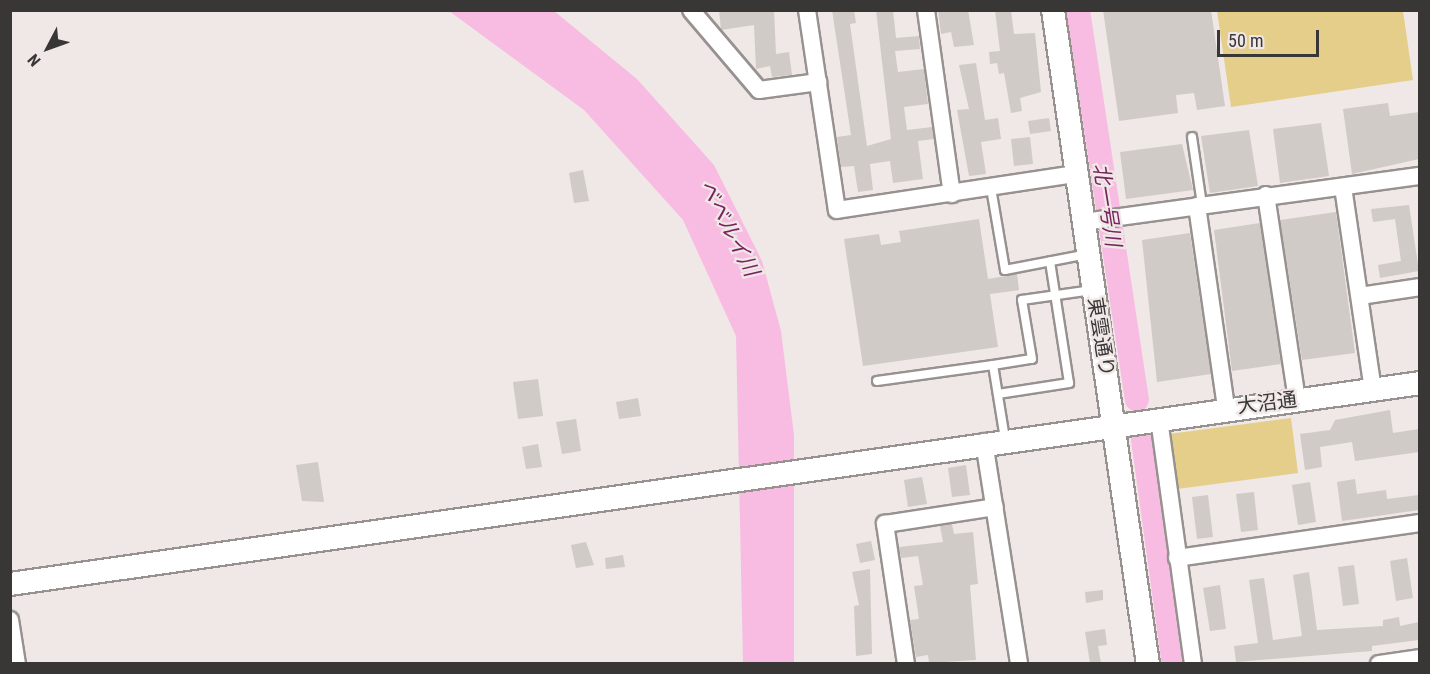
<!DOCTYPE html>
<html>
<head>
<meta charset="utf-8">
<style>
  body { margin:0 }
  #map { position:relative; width:1430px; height:674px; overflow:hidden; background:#efe8e6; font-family:"Roboto Condensed","Noto Sans JP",sans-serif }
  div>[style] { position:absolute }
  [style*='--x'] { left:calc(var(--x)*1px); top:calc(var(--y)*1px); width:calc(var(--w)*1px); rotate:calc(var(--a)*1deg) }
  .green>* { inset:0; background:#e4ce89 }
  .water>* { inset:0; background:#f8bce2 }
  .river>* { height:24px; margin:-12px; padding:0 12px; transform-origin:12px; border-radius:12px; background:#f8bce2 }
  .building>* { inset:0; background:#d0cbc7 }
  .roads { filter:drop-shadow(2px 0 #97918f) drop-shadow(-2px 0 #97918f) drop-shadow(0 2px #97918f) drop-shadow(0 -2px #97918f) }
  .lane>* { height:8px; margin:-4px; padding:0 4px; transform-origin:4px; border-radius:4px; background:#fff }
  .street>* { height:16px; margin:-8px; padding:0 8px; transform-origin:8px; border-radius:8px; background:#fff }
  .secondary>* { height:22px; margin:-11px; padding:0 11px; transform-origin:11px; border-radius:11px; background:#fff }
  span { translate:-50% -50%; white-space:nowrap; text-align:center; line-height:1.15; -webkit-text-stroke:4.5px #efe8e6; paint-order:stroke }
  .street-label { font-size:20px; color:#393636 }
  .water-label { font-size:21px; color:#792461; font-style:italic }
  .frame { position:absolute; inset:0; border:12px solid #393636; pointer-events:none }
  .north { position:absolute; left:18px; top:18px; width:60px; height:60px; -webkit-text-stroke:4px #efe8e6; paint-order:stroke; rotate:229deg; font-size:16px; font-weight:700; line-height:24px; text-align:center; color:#393636 }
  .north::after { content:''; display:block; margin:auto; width:21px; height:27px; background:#393636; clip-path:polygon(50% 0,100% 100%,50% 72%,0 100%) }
  .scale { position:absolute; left:1217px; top:30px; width:102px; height:27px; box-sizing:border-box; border:3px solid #393636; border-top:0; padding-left:8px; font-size:18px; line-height:21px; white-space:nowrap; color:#393636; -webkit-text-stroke:4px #efe8e6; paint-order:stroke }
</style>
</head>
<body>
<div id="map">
  <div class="green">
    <div style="clip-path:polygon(1217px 11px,1403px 11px,1413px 80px,1231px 107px)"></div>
    <div style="clip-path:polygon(1291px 418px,1298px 473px,1177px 489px,1169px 434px)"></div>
  </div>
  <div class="water">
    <div style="clip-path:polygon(449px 11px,554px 11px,637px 79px,714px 165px,762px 261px,781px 331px,794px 435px,794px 663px,743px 663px,736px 336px,683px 220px,584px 110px)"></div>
  </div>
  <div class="river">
    <div style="--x:1078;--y:10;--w:394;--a:81.4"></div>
    <div style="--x:1143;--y:439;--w:227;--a:82.2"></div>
  </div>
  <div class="building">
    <div style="clip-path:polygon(719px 10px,774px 10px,776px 54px,789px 52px,792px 75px,772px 77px,770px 66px,756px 69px,754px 25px,721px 30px)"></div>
    <div style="clip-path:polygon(832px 10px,854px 10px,856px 23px,850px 24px,867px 146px,891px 139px,876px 10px,893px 10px,896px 38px,919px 36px,920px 49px,895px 51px,898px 72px,924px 69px,928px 104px,904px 107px,907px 130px,932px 127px,934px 139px,918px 141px,923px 179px,893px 183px,890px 161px,870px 164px,873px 190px,858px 192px,854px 166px,841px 167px,837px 137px,851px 135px)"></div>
    <div style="clip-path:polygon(938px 10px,968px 10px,974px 45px,954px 47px,951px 32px,941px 34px)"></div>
    <div style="clip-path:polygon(995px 10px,1011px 10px,1014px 34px,1035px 33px,1041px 92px,1020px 98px,1022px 111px,1011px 113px,1004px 73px,999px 74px,997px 63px,990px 64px,989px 52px,1000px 51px)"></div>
    <div style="clip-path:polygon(1103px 10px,1211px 10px,1225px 106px,1197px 110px,1194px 93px,1176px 95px,1178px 113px,1119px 121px)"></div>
    <div style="clip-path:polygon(976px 63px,985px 120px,998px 118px,1001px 139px,981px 142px,986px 174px,969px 176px,957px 110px,969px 109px,959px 65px)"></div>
    <div style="clip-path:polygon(1388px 103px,1390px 116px,1419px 112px,1419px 159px,1352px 174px,1343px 109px)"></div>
    <div style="clip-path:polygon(1049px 118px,1051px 131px,1030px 134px,1028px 121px)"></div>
    <div style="clip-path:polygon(1321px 123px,1329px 176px,1280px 183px,1273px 129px)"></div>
    <div style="clip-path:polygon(1249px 130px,1258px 186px,1210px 193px,1201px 136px)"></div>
    <div style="clip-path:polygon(1030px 137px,1033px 164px,1014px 166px,1011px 139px)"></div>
    <div style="clip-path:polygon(1182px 144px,1193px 190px,1126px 199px,1120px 152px)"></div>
    <div style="clip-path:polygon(583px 170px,589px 201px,574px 203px,569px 173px)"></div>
    <div style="clip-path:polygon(1409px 205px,1419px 271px,1380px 278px,1378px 265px,1401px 261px,1395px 219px,1373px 222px,1371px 209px)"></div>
    <div style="clip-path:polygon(1336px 212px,1355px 353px,1302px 360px,1280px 220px)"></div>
    <div style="clip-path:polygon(979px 219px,988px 279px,1017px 274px,1019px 290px,990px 294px,998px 347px,863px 366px,844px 239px,879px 234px,881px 245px,901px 242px,899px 231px)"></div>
    <div style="clip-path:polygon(1260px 223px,1281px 364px,1232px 371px,1214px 230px)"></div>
    <div style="clip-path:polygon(1190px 233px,1211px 374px,1157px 382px,1142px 240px)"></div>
    <div style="clip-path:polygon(538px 379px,543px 416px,518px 419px,513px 382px)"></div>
    <div style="clip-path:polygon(638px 398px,641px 416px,619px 419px,616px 402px)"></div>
    <div style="clip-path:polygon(1390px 410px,1393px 433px,1419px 429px,1419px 452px,1355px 461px,1352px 442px,1320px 447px,1322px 467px,1305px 470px,1300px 434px,1330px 430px,1335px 420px)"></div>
    <div style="clip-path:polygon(576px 419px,581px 451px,562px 454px,556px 422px)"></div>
    <div style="clip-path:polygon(538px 444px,542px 467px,526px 469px,522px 447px)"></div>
    <div style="clip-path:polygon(318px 462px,324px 502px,302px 501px,296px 465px)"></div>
    <div style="clip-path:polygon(966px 465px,970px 495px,952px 497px,948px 468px)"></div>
    <div style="clip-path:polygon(922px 477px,927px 504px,908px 507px,904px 480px)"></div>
    <div style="clip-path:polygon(1355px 479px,1357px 494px,1386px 490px,1387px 499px,1419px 495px,1419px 510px,1342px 521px,1337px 482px)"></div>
    <div style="clip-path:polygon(1310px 482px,1316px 522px,1298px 525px,1292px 485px)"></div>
    <div style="clip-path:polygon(1254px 492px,1258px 530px,1241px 532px,1236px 494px)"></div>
    <div style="clip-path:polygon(1208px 495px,1213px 537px,1197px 539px,1192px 497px)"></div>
    <div style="clip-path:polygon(952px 524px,954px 534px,973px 532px,978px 584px,970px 585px,976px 660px,929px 663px,928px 655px,916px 657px,910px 620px,919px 619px,914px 586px,923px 585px,918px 556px,901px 558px,899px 547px,943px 542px,940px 526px)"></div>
    <div style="clip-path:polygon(871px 541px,875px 560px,860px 563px,856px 544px)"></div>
    <div style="clip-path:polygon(586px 542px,594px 565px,576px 568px,571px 545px)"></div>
    <div style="clip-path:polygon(623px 555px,625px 567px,606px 569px,605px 558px)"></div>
    <div style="clip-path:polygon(1407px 558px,1413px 598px,1396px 601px,1390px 561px)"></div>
    <div style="clip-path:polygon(1354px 565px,1359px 604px,1343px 606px,1338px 567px)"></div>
    <div style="clip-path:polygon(870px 569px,872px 654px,856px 656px,854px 606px,859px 605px,852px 572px)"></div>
    <div style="clip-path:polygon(1309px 572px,1317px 630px,1383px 626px,1383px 620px,1399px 617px,1400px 626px,1419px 622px,1419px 640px,1372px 646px,1372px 651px,1236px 662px,1234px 646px,1258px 643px,1249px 580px,1264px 578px,1273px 640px,1302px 636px,1293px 575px)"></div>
    <div style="clip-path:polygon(1220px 585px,1226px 629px,1210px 631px,1203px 588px)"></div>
    <div style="clip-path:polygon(1103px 590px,1103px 600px,1086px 603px,1085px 592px)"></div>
    <div style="clip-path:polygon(1105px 629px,1107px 645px,1098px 646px,1101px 663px,1090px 663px,1085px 632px)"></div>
  </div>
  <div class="roads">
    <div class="lane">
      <div style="--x:1192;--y:137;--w:69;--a:81.6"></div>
      <div style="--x:991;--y:188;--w:83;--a:80.3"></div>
      <div style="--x:1005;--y:270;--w:85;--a:-10.9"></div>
      <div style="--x:877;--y:381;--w:117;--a:-7.9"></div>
      <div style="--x:998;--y:394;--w:72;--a:-8.8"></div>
      <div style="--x:1069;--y:383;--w:123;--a:-98.9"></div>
      <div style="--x:1005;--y:439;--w:75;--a:-99.2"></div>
      <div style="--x:993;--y:365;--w:39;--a:-9"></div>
      <div style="--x:1032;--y:359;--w:60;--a:-99.6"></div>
      <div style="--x:1022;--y:300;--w:71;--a:-8.1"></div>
    </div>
    <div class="street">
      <div style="--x:691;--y:10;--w:105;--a:49.6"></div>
      <div style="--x:759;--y:90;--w:60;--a:-7.7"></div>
      <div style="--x:807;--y:10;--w:202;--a:81.5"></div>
      <div style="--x:837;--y:210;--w:242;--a:-8.6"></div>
      <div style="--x:926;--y:10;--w:186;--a:82"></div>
      <div style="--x:1343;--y:187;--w:204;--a:81.6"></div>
      <div style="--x:1266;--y:195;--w:206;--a:81.4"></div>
      <div style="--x:1197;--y:206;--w:204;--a:81.8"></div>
      <div style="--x:1083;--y:222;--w:340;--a:-7.8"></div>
      <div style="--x:1360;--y:296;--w:61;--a:-8.5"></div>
      <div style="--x:1159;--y:419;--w:247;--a:82.1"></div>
      <div style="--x:984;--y:442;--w:225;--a:81"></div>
      <div style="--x:1177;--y:558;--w:246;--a:-8.2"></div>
      <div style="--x:10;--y:620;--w:45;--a:81"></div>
      <div style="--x:906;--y:664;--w:142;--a:-98.5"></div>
      <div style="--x:885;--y:524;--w:111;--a:-8.8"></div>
      <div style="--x:1379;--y:664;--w:41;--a:-8.3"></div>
    </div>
    <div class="secondary">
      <div style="--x:1053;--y:10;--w:661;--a:81.74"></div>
      <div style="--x:10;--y:584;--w:1424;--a:-8.11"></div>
    </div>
  </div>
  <div class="street-label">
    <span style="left:1101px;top:337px;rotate:81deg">東雲通り</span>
    <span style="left:1267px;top:403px;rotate:-7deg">大沼通</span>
  </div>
  <div class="water-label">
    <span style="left:1107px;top:205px;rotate:81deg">北一号川</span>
    <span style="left:729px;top:228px;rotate:63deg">ベベルイ川</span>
  </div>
  <div class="frame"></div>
  <div class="north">N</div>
  <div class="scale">50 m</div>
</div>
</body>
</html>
